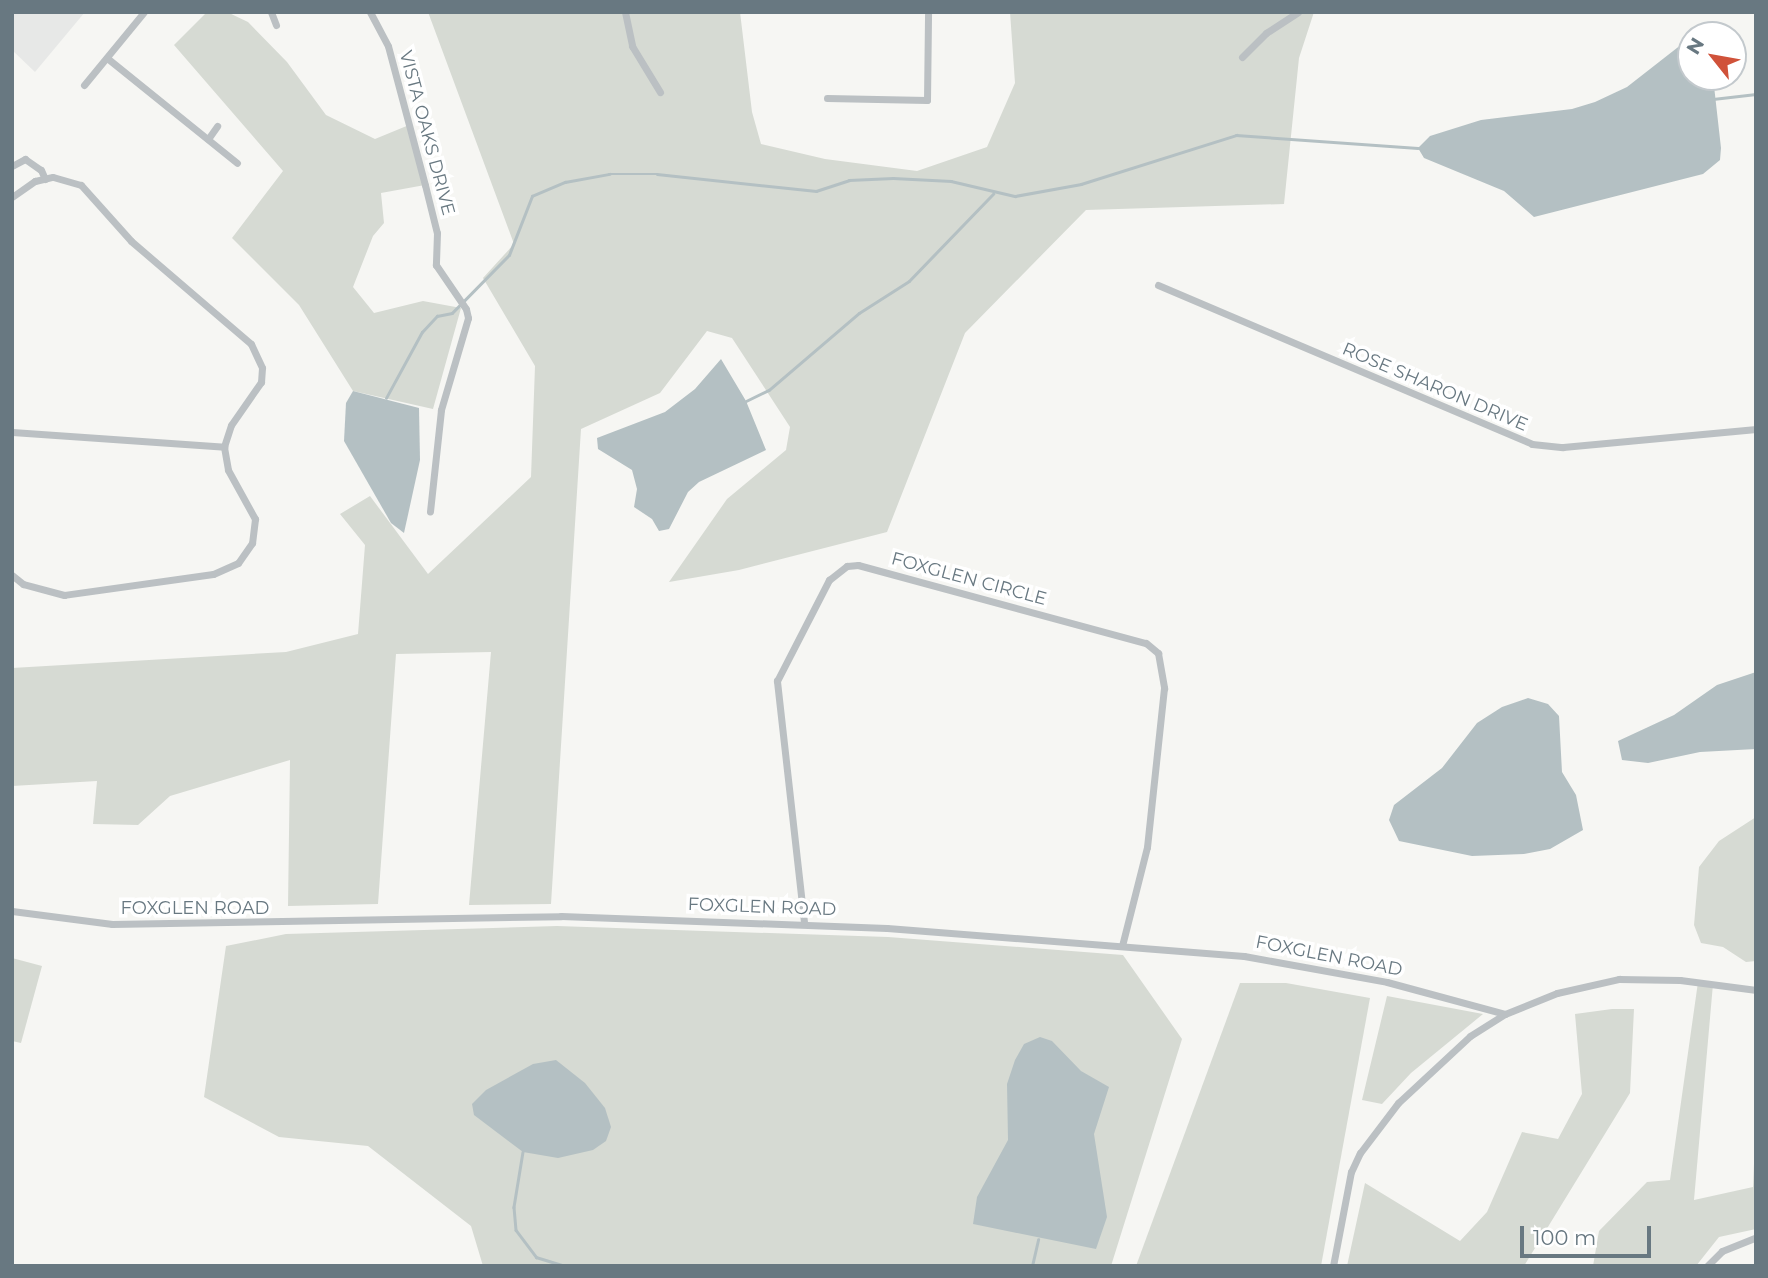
<!DOCTYPE html>
<html>
<head>
<meta charset="utf-8">
<style>
  body { margin:0 }
  #map { position:relative; width:1768px; height:1278px; overflow:hidden; background:#f6f6f3; font-family:Montserrat,sans-serif }
  div>[style] { position:absolute }
  [style*='--x'] { left:calc(var(--x)*1px); top:calc(var(--y)*1px); width:calc(var(--w)*1px); rotate:calc(var(--a)*1deg) }
  .built>* { inset:0; background:#e7e8e7 }
  .green>* { inset:0; background:#d6dad3 }
  .water>* { inset:0; background:#b4c0c3 }
  .stream>* { height:2.5px; margin:-1.25px; padding:0 1.25px; transform-origin:1.25px; border-radius:1.25px; background:#b4c0c3 }
  .street>* { height:7px; margin:-3.5px; padding:0 3.5px; transform-origin:3.5px; border-radius:3.5px; background:#bbc0c3 }
  span { translate:-50% -50%; white-space:nowrap; text-align:center; line-height:1.15; -webkit-text-stroke:7px #fff; paint-order:stroke }
  .street-label { font-size:18px; color:#687881 }
  .frame { position:absolute; inset:0; border:14px solid #687881; pointer-events:none }
  .north { position:absolute; left:1677px; top:21px; width:70px; height:70px; box-sizing:border-box; background:#fff; border:2px solid #c3c9cd; border-radius:50%; rotate:301deg; font-size:19px; font-weight:700; line-height:28px; text-align:center; color:#687881 }
  .north::after { content:''; display:block; margin:auto; width:24px; height:32px; background:#d0523a; clip-path:polygon(50% 0,100% 100%,50% 72%,0 100%) }
  .scale { position:absolute; left:1520px; top:1226px; width:131px; height:32px; box-sizing:border-box; border:4px solid #687881; border-top:0; padding-left:9px; font-size:21px; line-height:24px; white-space:nowrap; color:#687881; -webkit-text-stroke:5px #fff; paint-order:stroke }
</style>
</head>
<body>
<div id="map">
  <div class="built">
    <div style="clip-path:polygon(12px 12px,85px 12px,35px 72px,12px 50px)"></div>
  </div>
  <div class="green">
    <div style="clip-path:polygon(207px 12px,227px 12px,248px 22px,287px 62px,326px 115px,375px 139px,409px 125px,425px 185px,381px 193px,384px 223px,373px 236px,353px 287px,374px 313px,423px 301px,461px 308px,433px 409px,353px 391px,299px 305px,232px 238px,283px 171px,174px 45px)"></div>
    <div style="clip-path:polygon(428px 12px,740px 12px,752px 112px,761px 144px,825px 159px,917px 171px,987px 147px,1015px 83px,1010px 12px,1314px 12px,1299px 58px,1284px 204px,1086px 210px,965px 333px,887px 532px,739px 570px,669px 582px,727px 499px,786px 450px,790px 427px,732px 338px,707px 331px,660px 393px,581px 429px,551px 904px,469px 905px,491px 652px,396px 654px,378px 904px,288px 906px,290px 760px,170px 796px,138px 825px,93px 824px,97px 781px,12px 786px,12px 668px,286px 652px,358px 634px,365px 545px,340px 514px,370px 496px,428px 574px,531px 477px,535px 366px,483px 278px,514px 244px)"></div>
    <div style="clip-path:polygon(1756px 817px,1756px 961px,1746px 962px,1723px 947px,1701px 943px,1694px 925px,1699px 867px,1719px 841px)"></div>
    <div style="clip-path:polygon(557px 926px,888px 937px,1123px 955px,1182px 1039px,1111px 1266px,483px 1266px,471px 1226px,368px 1146px,279px 1137px,204px 1097px,226px 946px,286px 934px)"></div>
    <div style="clip-path:polygon(12px 958px,42px 966px,21px 1043px,12px 1041px)"></div>
    <div style="clip-path:polygon(1698px 982px,1713px 984px,1694px 1200px,1753px 1187px,1756px 1116px,1756px 1229px,1719px 1237px,1696px 1266px,1593px 1266px,1599px 1231px,1647px 1182px,1670px 1180px)"></div>
    <div style="clip-path:polygon(1240px 983px,1286px 983px,1370px 998px,1321px 1266px,1136px 1266px)"></div>
    <div style="clip-path:polygon(1387px 996px,1483px 1014px,1411px 1073px,1382px 1104px,1362px 1100px)"></div>
    <div style="clip-path:polygon(1612px 1009px,1634px 1009px,1630px 1093px,1524px 1266px,1347px 1266px,1365px 1183px,1460px 1241px,1487px 1212px,1522px 1132px,1558px 1139px,1582px 1094px,1575px 1014px)"></div>
  </div>
  <div class="water">
    <div style="clip-path:polygon(1691px 37px,1691px 77px,1713px 77px,1721px 148px,1720px 160px,1703px 174px,1534px 217px,1504px 191px,1424px 158px,1418px 148px,1430px 136px,1481px 120px,1572px 109px,1595px 102px,1627px 87px)"></div>
    <div style="clip-path:polygon(721px 359px,746px 401px,766px 450px,699px 482px,688px 492px,669px 529px,659px 531px,652px 519px,634px 507px,637px 489px,632px 470px,598px 449px,597px 438px,665px 412px,695px 389px)"></div>
    <div style="clip-path:polygon(353px 391px,419px 408px,420px 460px,404px 533px,391px 523px,344px 441px,346px 403px)"></div>
    <div style="clip-path:polygon(1756px 672px,1756px 749px,1700px 752px,1648px 763px,1622px 760px,1618px 741px,1674px 715px,1717px 685px)"></div>
    <div style="clip-path:polygon(1528px 698px,1548px 704px,1559px 716px,1562px 772px,1576px 795px,1583px 830px,1550px 849px,1524px 854px,1472px 856px,1399px 841px,1389px 820px,1394px 805px,1442px 768px,1477px 723px,1502px 707px)"></div>
    <div style="clip-path:polygon(1040px 1037px,1052px 1041px,1081px 1071px,1109px 1087px,1094px 1134px,1107px 1217px,1096px 1249px,973px 1224px,977px 1197px,1008px 1140px,1007px 1084px,1015px 1060px,1024px 1044px)"></div>
    <div style="clip-path:polygon(556px 1060px,585px 1083px,605px 1108px,611px 1127px,606px 1141px,593px 1150px,558px 1158px,523px 1152px,474px 1115px,472px 1104px,486px 1090px,533px 1064px)"></div>
  </div>
  <div class="stream">
    <div style="--x:1713;--y:99;--w:43;--a:-6.6"></div>
    <div style="--x:386;--y:398;--w:75;--a:-61.4"></div>
    <div style="--x:422;--y:332;--w:22;--a:-47"></div>
    <div style="--x:437;--y:316;--w:15;--a:-11"></div>
    <div style="--x:452;--y:313;--w:81;--a:-45.5"></div>
    <div style="--x:509;--y:255;--w:63;--a:-68.7"></div>
    <div style="--x:532;--y:196;--w:36;--a:-23"></div>
    <div style="--x:565;--y:182;--w:45;--a:-10.3"></div>
    <div style="--x:609;--y:174;--w:48;--a:0"></div>
    <div style="--x:657;--y:174;--w:160;--a:6.1"></div>
    <div style="--x:816;--y:191;--w:35;--a:-18"></div>
    <div style="--x:849;--y:180;--w:44;--a:-2.6"></div>
    <div style="--x:893;--y:178;--w:58;--a:3"></div>
    <div style="--x:951;--y:181;--w:66;--a:13.2"></div>
    <div style="--x:1015;--y:196;--w:67;--a:-10.3"></div>
    <div style="--x:1081;--y:184;--w:163;--a:-17.5"></div>
    <div style="--x:1236;--y:135;--w:182;--a:4.1"></div>
    <div style="--x:746;--y:401;--w:25;--a:-26"></div>
    <div style="--x:769;--y:390;--w:118;--a:-40.5"></div>
    <div style="--x:859;--y:313;--w:59;--a:-32.6"></div>
    <div style="--x:909;--y:281;--w:121;--a:-46"></div>
    <div style="--x:523;--y:1152;--w:56;--a:99.3"></div>
    <div style="--x:514;--y:1207;--w:23;--a:85"></div>
    <div style="--x:516;--y:1230;--w:34;--a:53"></div>
    <div style="--x:536;--y:1257;--w:31;--a:17"></div>
    <div style="--x:1032;--y:1266;--w:27;--a:-77"></div>
  </div>
  <div class="street">
    <div style="--x:271;--y:12;--w:14;--a:69"></div>
    <div style="--x:370;--y:12;--w:38;--a:62"></div>
    <div style="--x:388;--y:46;--w:144;--a:75.1"></div>
    <div style="--x:425;--y:185;--w:49;--a:76"></div>
    <div style="--x:437;--y:233;--w:32;--a:92"></div>
    <div style="--x:436;--y:265;--w:53;--a:55.7"></div>
    <div style="--x:466;--y:309;--w:9;--a:77"></div>
    <div style="--x:468;--y:318;--w:96;--a:106.4"></div>
    <div style="--x:441;--y:410;--w:102;--a:96.2"></div>
    <div style="--x:625;--y:12;--w:35;--a:78"></div>
    <div style="--x:632;--y:46;--w:54;--a:58.7"></div>
    <div style="--x:1242;--y:57;--w:34;--a:-45"></div>
    <div style="--x:1266;--y:33;--w:38;--a:-33"></div>
    <div style="--x:107;--y:58;--w:167;--a:38.9"></div>
    <div style="--x:84;--y:85;--w:94;--a:-50.6"></div>
    <div style="--x:827;--y:98;--w:100;--a:1.1"></div>
    <div style="--x:927;--y:100;--w:88;--a:-89.3"></div>
    <div style="--x:208;--y:139;--w:16;--a:-55"></div>
    <div style="--x:12;--y:166;--w:15;--a:-28"></div>
    <div style="--x:25;--y:159;--w:19;--a:35"></div>
    <div style="--x:41;--y:170;--w:10;--a:66"></div>
    <div style="--x:12;--y:197;--w:28;--a:-35"></div>
    <div style="--x:35;--y:181;--w:18;--a:-13"></div>
    <div style="--x:53;--y:177;--w:29;--a:16"></div>
    <div style="--x:81;--y:185;--w:75;--a:48.2"></div>
    <div style="--x:131;--y:241;--w:158;--a:40.6"></div>
    <div style="--x:251;--y:344;--w:26;--a:65"></div>
    <div style="--x:262;--y:368;--w:14;--a:94"></div>
    <div style="--x:261;--y:382;--w:52;--a:124.9"></div>
    <div style="--x:231;--y:425;--w:23;--a:108"></div>
    <div style="--x:224;--y:447;--w:23;--a:80"></div>
    <div style="--x:228;--y:470;--w:56;--a:61.1"></div>
    <div style="--x:255;--y:519;--w:24;--a:97"></div>
    <div style="--x:252;--y:543;--w:24;--a:125"></div>
    <div style="--x:238;--y:563;--w:27;--a:156"></div>
    <div style="--x:213;--y:574;--w:150;--a:172"></div>
    <div style="--x:64;--y:595;--w:42;--a:-165"></div>
    <div style="--x:23;--y:584;--w:14;--a:-141"></div>
    <div style="--x:1158;--y:285;--w:406;--a:23"></div>
    <div style="--x:1532;--y:444;--w:31;--a:6"></div>
    <div style="--x:1563;--y:447;--w:194;--a:-5.3"></div>
    <div style="--x:12;--y:432;--w:213;--a:4"></div>
    <div style="--x:12;--y:911;--w:101;--a:7.4"></div>
    <div style="--x:112;--y:924;--w:449;--a:-1"></div>
    <div style="--x:561;--y:916;--w:326;--a:2.1"></div>
    <div style="--x:887;--y:928;--w:358;--a:4.5"></div>
    <div style="--x:1244;--y:956;--w:145;--a:10.3"></div>
    <div style="--x:1387;--y:982;--w:122;--a:15.2"></div>
    <div style="--x:804;--y:922;--w:243;--a:-96.4"></div>
    <div style="--x:777;--y:681;--w:114;--a:-62.8"></div>
    <div style="--x:829;--y:580;--w:23;--a:-38"></div>
    <div style="--x:847;--y:566;--w:11;--a:-5"></div>
    <div style="--x:858;--y:565;--w:298;--a:15.2"></div>
    <div style="--x:1146;--y:643;--w:16;--a:40"></div>
    <div style="--x:1158;--y:653;--w:36;--a:80"></div>
    <div style="--x:1164;--y:688;--w:160;--a:96.1"></div>
    <div style="--x:1147;--y:847;--w:102;--a:104.2"></div>
    <div style="--x:1333;--y:1266;--w:96;--a:-79.2"></div>
    <div style="--x:1351;--y:1172;--w:21;--a:-65"></div>
    <div style="--x:1360;--y:1153;--w:63;--a:-52.8"></div>
    <div style="--x:1398;--y:1103;--w:98;--a:-42.9"></div>
    <div style="--x:1470;--y:1036;--w:41;--a:-32.2"></div>
    <div style="--x:1505;--y:1014;--w:56;--a:-22"></div>
    <div style="--x:1557;--y:993;--w:64;--a:-12.7"></div>
    <div style="--x:1619;--y:979;--w:61;--a:0.9"></div>
    <div style="--x:1680;--y:980;--w:77;--a:7.5"></div>
    <div style="--x:1707;--y:1266;--w:21;--a:-45"></div>
    <div style="--x:1722;--y:1251;--w:37;--a:-22"></div>
  </div>
  <div class="street-label">
    <span style="left:427px;top:133px;rotate:75deg">VISTA OAKS DRIVE</span>
    <span style="left:1435px;top:387px;rotate:23deg">ROSE SHARON DRIVE</span>
    <span style="left:969px;top:579px;rotate:15deg">FOXGLEN CIRCLE</span>
    <span style="left:762px;top:907px;rotate:2deg">FOXGLEN ROAD</span>
    <span style="left:195px;top:908px">FOXGLEN ROAD</span>
    <span style="left:1329px;top:956px;rotate:11deg">FOXGLEN ROAD</span>
  </div>
  <div class="frame"></div>
  <div class="north">N</div>
  <div class="scale">100 m</div>
</div>
</body>
</html>
